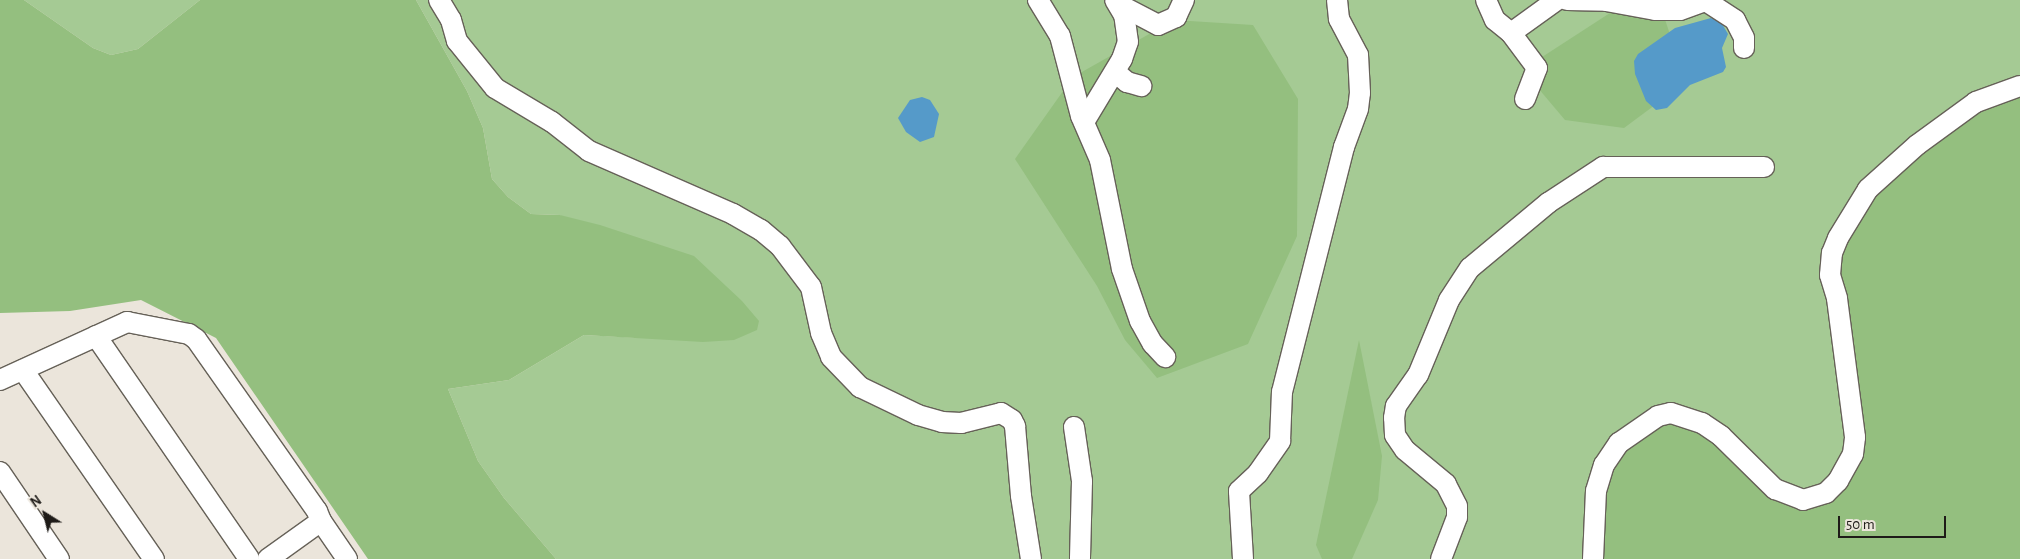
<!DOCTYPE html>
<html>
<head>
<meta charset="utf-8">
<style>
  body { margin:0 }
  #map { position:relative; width:2020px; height:559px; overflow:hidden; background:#ebe5db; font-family:"Alegreya Sans",sans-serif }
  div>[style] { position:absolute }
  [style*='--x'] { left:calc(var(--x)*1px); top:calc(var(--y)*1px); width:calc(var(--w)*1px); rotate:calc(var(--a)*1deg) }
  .green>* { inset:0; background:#a5ca94 }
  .forest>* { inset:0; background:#94bf7f }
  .water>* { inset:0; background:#559ac9 }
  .roads { filter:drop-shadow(1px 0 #666158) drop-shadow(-1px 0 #666158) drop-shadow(0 1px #666158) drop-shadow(0 -1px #666158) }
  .minor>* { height:20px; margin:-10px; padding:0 10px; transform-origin:10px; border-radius:10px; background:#fff }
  span { translate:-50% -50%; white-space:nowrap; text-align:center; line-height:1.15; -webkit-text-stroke:4px #ebe5db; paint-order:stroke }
  .north { position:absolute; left:20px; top:489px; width:50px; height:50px; -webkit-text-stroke:4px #ebe5db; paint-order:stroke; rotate:324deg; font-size:14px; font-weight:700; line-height:20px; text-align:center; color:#1e1b18 }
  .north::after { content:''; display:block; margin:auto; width:18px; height:22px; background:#1e1b18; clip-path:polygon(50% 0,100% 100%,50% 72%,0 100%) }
  .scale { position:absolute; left:1838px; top:516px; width:108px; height:22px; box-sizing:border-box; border:2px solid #1e1b18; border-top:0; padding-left:6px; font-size:15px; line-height:18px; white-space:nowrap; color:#1e1b18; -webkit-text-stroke:4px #ebe5db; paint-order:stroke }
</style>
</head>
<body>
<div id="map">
  <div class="green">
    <div style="clip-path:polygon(24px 0,200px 0,138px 49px,111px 55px,93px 48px)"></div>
    <div style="clip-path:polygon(416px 0,2020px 0,2020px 79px,1850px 433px,1846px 453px,1832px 478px,1814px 491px,1584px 559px,556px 559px,504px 498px,478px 461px,448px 389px,509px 380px,584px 335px,642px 338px,560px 215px,531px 214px,508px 197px,492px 179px,483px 128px,467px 91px)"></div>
  </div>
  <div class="forest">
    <div style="clip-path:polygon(0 0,24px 0,93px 48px,111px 55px,138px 49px,200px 0,416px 0,467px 91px,483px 128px,492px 179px,508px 197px,531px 214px,560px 215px,600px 225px,694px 256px,742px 301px,759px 321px,757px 330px,734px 340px,703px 342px,584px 335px,509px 380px,448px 389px,478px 461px,504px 498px,556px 559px,368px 559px,216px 338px,141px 300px,70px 311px,0 313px)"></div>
    <div style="clip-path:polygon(1630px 0,1659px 1px,1675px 50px,1659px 102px,1624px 128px,1565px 120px,1527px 75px,1539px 59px)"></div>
    <div style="clip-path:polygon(1174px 20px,1253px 25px,1298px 99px,1297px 236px,1248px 344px,1157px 378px,1125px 340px,1097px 286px,1015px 159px,1073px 77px)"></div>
    <div style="clip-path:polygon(2020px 79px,2020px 559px,1584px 559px,1588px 495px,1595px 460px,1613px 435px,1658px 406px,1676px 407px,1798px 493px,1814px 491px,1832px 478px,1846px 453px,1850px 433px,1825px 272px,1874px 171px,1918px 131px,1958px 105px)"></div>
    <div style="clip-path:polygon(1359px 340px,1382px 456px,1378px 500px,1352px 559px,1322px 559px,1316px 545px)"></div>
  </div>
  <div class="water">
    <div style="clip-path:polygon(1711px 18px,1721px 22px,1728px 34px,1722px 48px,1726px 67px,1723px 72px,1690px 85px,1667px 108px,1656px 110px,1646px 101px,1635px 74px,1634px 61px,1638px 54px,1675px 28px)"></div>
    <div style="clip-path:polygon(922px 97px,930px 100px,939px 114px,934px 137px,920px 142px,906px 132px,898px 118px,910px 100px)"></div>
  </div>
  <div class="roads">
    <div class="minor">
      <div style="--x:439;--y:0;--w:23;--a:59"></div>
      <div style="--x:451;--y:20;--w:22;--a:74"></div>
      <div style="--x:457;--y:41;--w:60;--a:51"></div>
      <div style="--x:495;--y:88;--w:66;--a:30.8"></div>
      <div style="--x:552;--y:122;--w:47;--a:38.1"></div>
      <div style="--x:589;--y:151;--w:157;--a:23.6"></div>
      <div style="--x:733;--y:214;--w:32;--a:30"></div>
      <div style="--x:761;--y:230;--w:25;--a:40"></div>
      <div style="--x:780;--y:246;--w:51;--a:52.9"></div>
      <div style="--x:811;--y:287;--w:47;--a:77.7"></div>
      <div style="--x:821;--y:333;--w:26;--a:67"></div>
      <div style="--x:831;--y:357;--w:42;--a:46"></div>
      <div style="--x:860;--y:387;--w:64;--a:25.8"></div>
      <div style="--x:918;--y:415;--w:25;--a:16"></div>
      <div style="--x:942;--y:422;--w:19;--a:3"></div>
      <div style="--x:961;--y:423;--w:41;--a:-14"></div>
      <div style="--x:1001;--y:413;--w:13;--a:32"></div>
      <div style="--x:1012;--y:420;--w:7;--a:63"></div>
      <div style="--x:1015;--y:426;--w:70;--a:85.1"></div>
      <div style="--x:1021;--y:496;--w:64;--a:81"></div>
      <div style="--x:1038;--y:0;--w:42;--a:58.6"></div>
      <div style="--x:1060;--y:36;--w:83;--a:75.3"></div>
      <div style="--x:1081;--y:116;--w:48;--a:66.6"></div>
      <div style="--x:1100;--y:160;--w:111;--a:78.6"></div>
      <div style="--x:1122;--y:269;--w:55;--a:70.9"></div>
      <div style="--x:1140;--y:321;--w:26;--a:61"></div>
      <div style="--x:1153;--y:344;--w:18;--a:47"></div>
      <div style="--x:1486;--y:0;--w:22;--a:66"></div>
      <div style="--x:1495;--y:20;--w:21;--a:39"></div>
      <div style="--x:1567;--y:0;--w:39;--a:1"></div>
      <div style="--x:1606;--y:1;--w:50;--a:10.4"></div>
      <div style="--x:1655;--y:10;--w:25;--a:0"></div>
      <div style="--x:1680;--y:10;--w:30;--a:-20"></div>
      <div style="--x:1706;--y:1;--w:35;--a:33"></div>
      <div style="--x:1735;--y:20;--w:20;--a:63"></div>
      <div style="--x:1744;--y:38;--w:10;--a:90"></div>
      <div style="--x:1118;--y:4;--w:45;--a:27.7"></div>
      <div style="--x:1158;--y:25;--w:20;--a:-24"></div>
      <div style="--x:1176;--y:17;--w:19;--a:-65"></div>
      <div style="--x:1115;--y:72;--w:16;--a:40"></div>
      <div style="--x:1127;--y:82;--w:15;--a:16"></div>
      <div style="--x:1525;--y:99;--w:33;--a:-69"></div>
      <div style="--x:1537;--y:68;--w:44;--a:-126.6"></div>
      <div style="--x:1511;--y:33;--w:57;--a:-35.7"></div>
      <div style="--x:1084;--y:122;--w:74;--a:-58.9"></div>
      <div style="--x:1122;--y:59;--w:18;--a:-71"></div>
      <div style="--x:1128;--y:42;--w:27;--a:-98"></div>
      <div style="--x:1124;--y:15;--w:17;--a:-121"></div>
      <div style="--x:96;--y:336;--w:270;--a:55.5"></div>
      <div style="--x:23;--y:370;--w:230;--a:55.3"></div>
      <div style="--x:0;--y:380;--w:140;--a:-24.5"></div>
      <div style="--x:127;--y:322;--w:63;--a:11"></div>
      <div style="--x:189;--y:334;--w:9;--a:36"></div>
      <div style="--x:196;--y:339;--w:210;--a:54.9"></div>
      <div style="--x:317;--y:511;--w:11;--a:68"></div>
      <div style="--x:321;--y:521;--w:46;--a:55.6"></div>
      <div style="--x:1074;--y:427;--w:55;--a:81.6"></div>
      <div style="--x:1082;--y:481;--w:78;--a:91.5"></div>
      <div style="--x:0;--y:472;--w:105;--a:55.9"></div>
      <div style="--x:268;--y:559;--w:65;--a:-35.6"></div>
      <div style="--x:1243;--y:559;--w:68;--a:-93.4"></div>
      <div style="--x:1239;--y:491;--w:26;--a:-43"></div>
      <div style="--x:1258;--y:473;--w:39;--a:-55"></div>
      <div style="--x:1280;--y:441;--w:49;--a:-87.7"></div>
      <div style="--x:1282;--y:392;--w:253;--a:-75.8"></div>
      <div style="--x:1344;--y:147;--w:40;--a:-69.8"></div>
      <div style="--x:1358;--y:109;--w:16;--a:-83"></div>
      <div style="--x:1360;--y:93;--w:38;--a:-93"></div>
      <div style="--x:1358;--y:55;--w:41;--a:-117.8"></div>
      <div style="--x:1339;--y:19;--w:19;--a:-96"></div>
      <div style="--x:1441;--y:559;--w:45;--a:-69.1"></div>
      <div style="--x:1457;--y:517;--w:11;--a:-90"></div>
      <div style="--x:1457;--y:506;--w:25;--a:-117"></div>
      <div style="--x:1446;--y:484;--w:53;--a:-140.3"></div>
      <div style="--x:1405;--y:450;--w:18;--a:-124"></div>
      <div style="--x:1395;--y:435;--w:17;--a:-93"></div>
      <div style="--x:1394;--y:418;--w:12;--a:-81"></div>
      <div style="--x:1396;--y:406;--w:38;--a:-55"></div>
      <div style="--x:1418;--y:375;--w:81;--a:-67.5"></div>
      <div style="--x:1449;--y:300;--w:38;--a:-57"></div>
      <div style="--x:1470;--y:268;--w:102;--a:-39.8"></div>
      <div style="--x:1548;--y:203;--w:66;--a:-33.2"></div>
      <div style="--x:1603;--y:167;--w:161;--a:0"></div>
      <div style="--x:1593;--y:559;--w:68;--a:-87.5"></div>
      <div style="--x:1596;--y:491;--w:27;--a:-73"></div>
      <div style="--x:1604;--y:465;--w:27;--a:-56"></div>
      <div style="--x:1619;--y:443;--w:47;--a:-34.7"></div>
      <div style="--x:1658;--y:416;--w:13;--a:-13"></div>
      <div style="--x:1671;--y:413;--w:33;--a:18"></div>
      <div style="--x:1702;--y:423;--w:23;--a:34"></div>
      <div style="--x:1721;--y:436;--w:76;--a:44.5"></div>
      <div style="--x:1775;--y:489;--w:30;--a:21"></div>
      <div style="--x:1803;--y:500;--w:24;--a:-17"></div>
      <div style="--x:1826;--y:493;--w:17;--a:-45"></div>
      <div style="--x:1838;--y:481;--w:31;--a:-61"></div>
      <div style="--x:1853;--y:454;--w:17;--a:-83"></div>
      <div style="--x:1855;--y:437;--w:140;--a:-97.4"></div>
      <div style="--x:1837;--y:298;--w:24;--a:-107"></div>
      <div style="--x:1830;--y:275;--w:22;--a:-85"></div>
      <div style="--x:1832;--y:253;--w:16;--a:-68"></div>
      <div style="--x:1838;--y:238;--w:57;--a:-58.5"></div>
      <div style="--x:1868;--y:189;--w:66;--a:-41.9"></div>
      <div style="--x:1917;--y:145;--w:73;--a:-36.1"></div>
      <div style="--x:1976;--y:102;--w:47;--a:-20"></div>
    </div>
  </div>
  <div class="north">N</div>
  <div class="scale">50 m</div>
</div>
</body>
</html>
